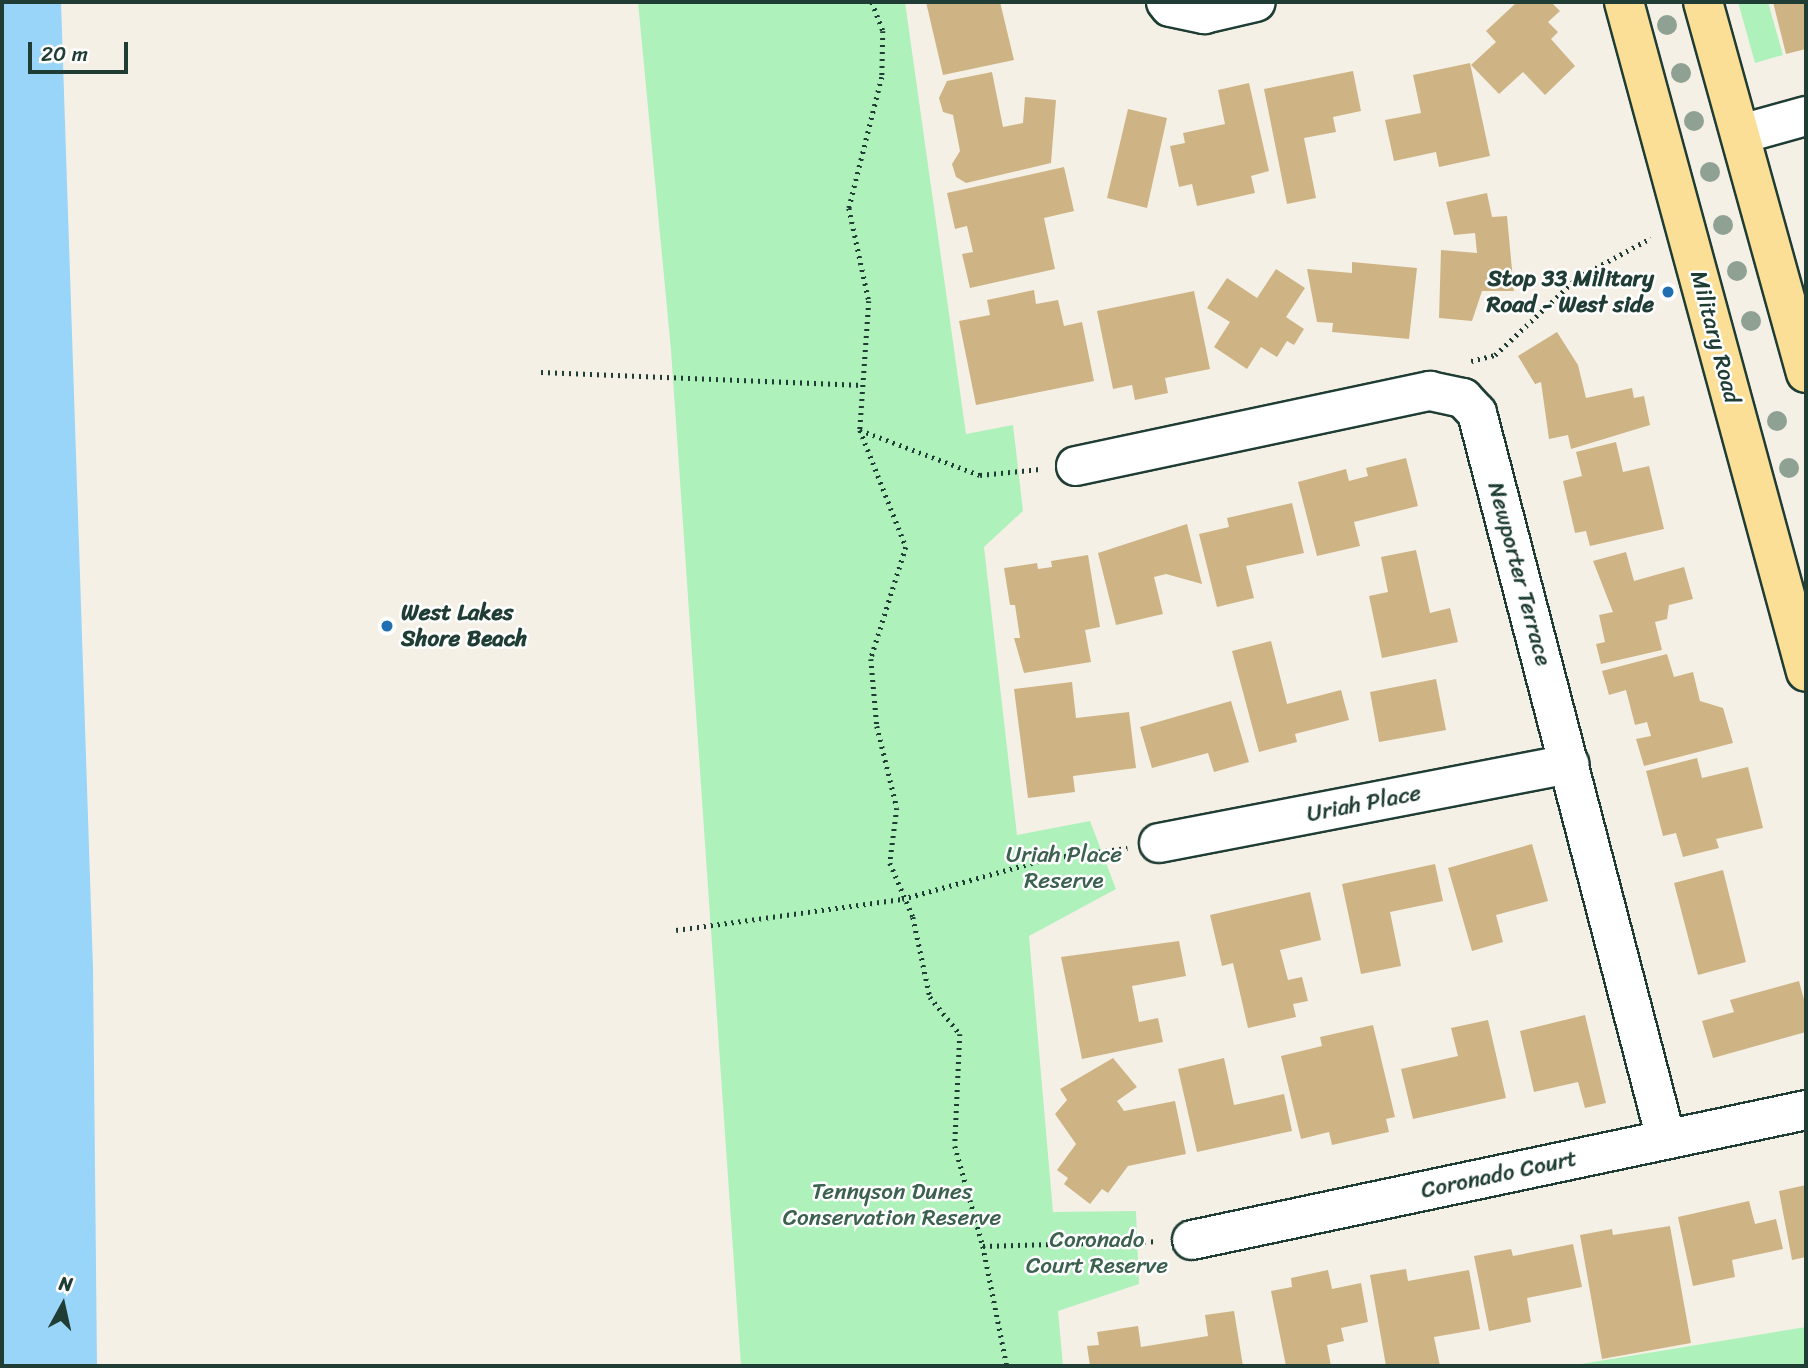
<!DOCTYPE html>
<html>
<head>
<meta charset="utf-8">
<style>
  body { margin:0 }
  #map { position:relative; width:1808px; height:1368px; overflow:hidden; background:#f5f0e6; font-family:Sriracha,sans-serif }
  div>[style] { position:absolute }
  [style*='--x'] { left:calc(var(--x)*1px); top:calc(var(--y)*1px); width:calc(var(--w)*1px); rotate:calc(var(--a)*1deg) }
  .green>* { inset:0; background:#aef1bb }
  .water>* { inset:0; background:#99d4f9 }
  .building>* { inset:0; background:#ceb484 }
  .path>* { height:4.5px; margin-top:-2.25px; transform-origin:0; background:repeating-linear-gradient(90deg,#1f3d34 0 2px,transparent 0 7px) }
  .roads { filter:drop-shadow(2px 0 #1f3d34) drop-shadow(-2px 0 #1f3d34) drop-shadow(0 2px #1f3d34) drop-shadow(0 -2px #1f3d34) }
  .minor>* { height:38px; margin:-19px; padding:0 19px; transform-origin:19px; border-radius:19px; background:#fff }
  .major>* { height:38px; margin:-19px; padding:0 19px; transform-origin:19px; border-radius:19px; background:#fbdf96 }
  .trees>* { width:20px; height:20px; margin:-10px; border-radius:50%; background:#8fa193 }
  .dots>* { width:19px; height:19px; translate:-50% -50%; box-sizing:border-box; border:4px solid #fff; border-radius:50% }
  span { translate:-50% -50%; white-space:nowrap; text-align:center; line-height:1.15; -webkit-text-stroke:5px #fff; paint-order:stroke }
  .poi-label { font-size:23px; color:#1f3d34; font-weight:700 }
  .right { translate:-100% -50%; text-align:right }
  .left { translate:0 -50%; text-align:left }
  .street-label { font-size:23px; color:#1f3d34 }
  .park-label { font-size:23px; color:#3c614f }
  .frame { position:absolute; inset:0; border:4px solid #1f3d34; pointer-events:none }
  .north { position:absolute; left:28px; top:1270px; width:70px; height:70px; -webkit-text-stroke:5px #fff; paint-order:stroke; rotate:8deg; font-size:19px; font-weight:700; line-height:28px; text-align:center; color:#1f3d34 }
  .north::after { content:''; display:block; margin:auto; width:24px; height:32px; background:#1f3d34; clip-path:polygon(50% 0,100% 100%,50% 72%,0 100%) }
  .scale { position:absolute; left:28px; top:42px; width:100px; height:32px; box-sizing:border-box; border:4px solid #1f3d34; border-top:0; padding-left:9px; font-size:21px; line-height:24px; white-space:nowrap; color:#1f3d34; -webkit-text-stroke:5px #fff; paint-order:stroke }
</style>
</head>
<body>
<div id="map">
  <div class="green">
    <div style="clip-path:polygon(638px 2px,905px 2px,966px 434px,1013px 425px,1023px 511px,984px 547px,1017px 835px,1090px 821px,1116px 889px,1029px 936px,1053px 1212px,1136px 1211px,1139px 1284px,1058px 1311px,1063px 1366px,741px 1366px,671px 350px)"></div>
    <div style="clip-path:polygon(1738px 2px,1768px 2px,1783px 55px,1755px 63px)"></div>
    <div style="clip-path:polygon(1806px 1327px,1806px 1366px,1569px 1366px)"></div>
  </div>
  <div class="water">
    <div style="clip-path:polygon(2px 2px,61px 2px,93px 968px,97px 1366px,2px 1366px)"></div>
  </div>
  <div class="building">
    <div style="clip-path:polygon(926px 2px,1000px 2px,1014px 60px,943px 75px)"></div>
    <div style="clip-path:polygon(1517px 2px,1551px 2px,1560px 11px,1548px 22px,1558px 32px,1551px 39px,1575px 66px,1545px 95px,1523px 72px,1499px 94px,1471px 65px,1496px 42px,1486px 31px)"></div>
    <div style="clip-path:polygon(1773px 2px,1806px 2px,1806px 49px,1786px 54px)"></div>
    <div style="clip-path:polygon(1470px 63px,1490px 156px,1439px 167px,1436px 152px,1394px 161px,1385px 120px,1421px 113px,1413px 75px)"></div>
    <div style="clip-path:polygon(1353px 71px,1361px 111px,1333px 117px,1336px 132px,1304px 138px,1316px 198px,1287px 204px,1264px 89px)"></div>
    <div style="clip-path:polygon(992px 72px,1003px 127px,1023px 123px,1025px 97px,1056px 100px,1051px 163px,966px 183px,956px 177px,952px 164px,960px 151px,953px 115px,943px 112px,939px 98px,947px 81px)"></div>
    <div style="clip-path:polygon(1249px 83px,1269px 171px,1251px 176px,1255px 193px,1197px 206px,1192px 184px,1179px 187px,1170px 146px,1185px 143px,1183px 133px,1225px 124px,1218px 90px)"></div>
    <div style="clip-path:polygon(1128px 109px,1167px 118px,1147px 208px,1107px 198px)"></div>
    <div style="clip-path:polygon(1064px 167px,1074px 211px,1044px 218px,1055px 269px,970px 288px,962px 254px,973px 252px,967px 226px,955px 229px,947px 193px)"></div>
    <div style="clip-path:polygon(1487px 193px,1492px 217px,1507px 216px,1514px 291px,1482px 291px,1472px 321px,1439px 318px,1441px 250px,1477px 253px,1475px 233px,1454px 235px,1446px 202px)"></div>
    <div style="clip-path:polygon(1352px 262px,1417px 268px,1409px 339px,1332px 332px,1333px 323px,1317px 322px,1307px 269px,1352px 273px)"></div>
    <div style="clip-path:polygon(1276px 269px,1305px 288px,1286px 317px,1304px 329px,1294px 345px,1287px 341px,1277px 357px,1261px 347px,1247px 369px,1214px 347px,1230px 322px,1207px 308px,1227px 278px,1257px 298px)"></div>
    <div style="clip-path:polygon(1034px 290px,1036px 304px,1058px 300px,1064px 326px,1082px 322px,1094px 381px,976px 405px,959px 321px,990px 315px,987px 300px)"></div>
    <div style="clip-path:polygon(1194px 291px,1210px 369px,1165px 378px,1168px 393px,1135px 400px,1132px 385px,1113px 389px,1097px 311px)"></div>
    <div style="clip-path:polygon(1557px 332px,1578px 365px,1586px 398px,1632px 388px,1634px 398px,1644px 396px,1650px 425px,1571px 449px,1568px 435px,1549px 439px,1541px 382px,1535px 384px,1518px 356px)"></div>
    <div style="clip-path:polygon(1616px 442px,1623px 472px,1649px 466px,1664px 529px,1590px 546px,1586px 531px,1575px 533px,1563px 481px,1582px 476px,1576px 452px)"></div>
    <div style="clip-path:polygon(1406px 458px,1418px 506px,1354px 522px,1360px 546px,1317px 556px,1298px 482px,1346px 469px,1349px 481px,1368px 476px,1366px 468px)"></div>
    <div style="clip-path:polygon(1292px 503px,1304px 553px,1246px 566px,1254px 598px,1217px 607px,1199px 534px,1229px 527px,1227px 518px)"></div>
    <div style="clip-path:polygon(1187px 524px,1202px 584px,1166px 574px,1154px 577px,1163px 614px,1116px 625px,1098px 553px)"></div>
    <div style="clip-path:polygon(1416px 550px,1430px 613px,1450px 608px,1458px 642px,1382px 658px,1369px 596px,1388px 592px,1381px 557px)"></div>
    <div style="clip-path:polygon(1626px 552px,1634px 581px,1684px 567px,1693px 599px,1669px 605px,1667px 619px,1655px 622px,1662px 650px,1601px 664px,1596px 644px,1605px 642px,1599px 615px,1613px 612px,1593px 561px)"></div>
    <div style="clip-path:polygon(1088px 555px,1100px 627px,1085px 630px,1091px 662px,1024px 673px,1014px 638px,1020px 638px,1015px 605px,1010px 605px,1004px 568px,1037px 563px,1038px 569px,1052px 567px,1051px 561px)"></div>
    <div style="clip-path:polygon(1271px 641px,1287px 704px,1341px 690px,1349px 720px,1295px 734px,1297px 742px,1259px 752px,1232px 651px)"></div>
    <div style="clip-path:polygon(1667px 654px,1674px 677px,1693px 672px,1700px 701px,1723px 708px,1733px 743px,1644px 766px,1636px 739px,1651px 736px,1647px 722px,1635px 725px,1626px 690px,1609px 695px,1602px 671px)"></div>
    <div style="clip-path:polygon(1436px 679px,1446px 730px,1379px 742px,1370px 692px)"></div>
    <div style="clip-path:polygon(1072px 682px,1076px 718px,1129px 712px,1136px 768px,1073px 776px,1075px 792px,1028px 798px,1014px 689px)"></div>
    <div style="clip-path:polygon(1231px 701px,1249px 762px,1214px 772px,1208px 753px,1152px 768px,1140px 727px)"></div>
    <div style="clip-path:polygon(1697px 758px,1702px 778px,1748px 767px,1763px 828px,1716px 839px,1719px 848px,1683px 857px,1676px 833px,1663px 836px,1646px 771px)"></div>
    <div style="clip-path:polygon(1532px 844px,1548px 901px,1496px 915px,1503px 942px,1472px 951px,1448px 868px)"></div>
    <div style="clip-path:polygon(1435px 864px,1443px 901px,1390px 912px,1401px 966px,1361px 974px,1342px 884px)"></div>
    <div style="clip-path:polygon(1723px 870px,1746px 962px,1698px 975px,1674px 883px)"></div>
    <div style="clip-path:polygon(1310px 892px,1321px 940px,1280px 950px,1288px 980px,1302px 977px,1308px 1001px,1293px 1004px,1296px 1017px,1248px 1028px,1233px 963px,1222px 966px,1210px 915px)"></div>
    <div style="clip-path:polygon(1179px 941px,1186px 976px,1132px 986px,1139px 1022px,1158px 1018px,1163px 1042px,1082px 1059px,1061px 957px)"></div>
    <div style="clip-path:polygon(1799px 981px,1806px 1007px,1806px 1032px,1713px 1058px,1702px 1021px,1734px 1012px,1730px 1000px)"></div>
    <div style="clip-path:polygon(1585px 1015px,1606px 1103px,1585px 1108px,1578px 1082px,1534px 1092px,1520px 1031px)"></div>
    <div style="clip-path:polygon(1488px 1020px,1506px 1098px,1413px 1119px,1401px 1069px,1458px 1056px,1451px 1028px)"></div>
    <div style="clip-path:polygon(1373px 1025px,1395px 1117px,1386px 1119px,1389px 1132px,1332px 1145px,1329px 1132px,1301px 1139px,1281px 1056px,1322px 1046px,1320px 1037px)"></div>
    <div style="clip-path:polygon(1113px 1058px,1137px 1087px,1117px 1101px,1124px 1111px,1175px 1101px,1186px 1154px,1128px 1166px,1108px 1193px,1102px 1189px,1090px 1204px,1064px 1184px,1068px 1178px,1057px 1170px,1076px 1144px,1055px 1114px,1067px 1100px,1060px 1089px)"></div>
    <div style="clip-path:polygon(1224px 1058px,1234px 1105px,1284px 1094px,1292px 1131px,1197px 1152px,1178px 1069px)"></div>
    <div style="clip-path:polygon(1806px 1185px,1806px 1257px,1792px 1260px,1779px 1191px)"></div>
    <div style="clip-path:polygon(1749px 1201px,1755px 1224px,1776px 1219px,1783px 1249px,1732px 1260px,1735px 1277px,1693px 1286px,1678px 1217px)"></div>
    <div style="clip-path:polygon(1670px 1226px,1691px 1343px,1602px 1359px,1580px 1235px,1612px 1229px,1613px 1235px)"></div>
    <div style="clip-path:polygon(1573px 1244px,1582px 1287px,1527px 1298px,1531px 1322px,1489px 1331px,1474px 1256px,1511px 1249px,1513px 1256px)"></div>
    <div style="clip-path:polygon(1406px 1269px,1408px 1281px,1469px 1270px,1480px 1329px,1434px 1337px,1440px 1366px,1386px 1366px,1370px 1275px)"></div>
    <div style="clip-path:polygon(1328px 1270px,1332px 1289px,1361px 1283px,1368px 1322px,1341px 1328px,1344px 1341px,1327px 1345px,1331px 1366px,1286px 1366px,1271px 1291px,1292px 1287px,1291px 1278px)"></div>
    <div style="clip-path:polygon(1234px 1311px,1243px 1366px,1090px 1366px,1087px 1346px,1099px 1345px,1097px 1332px,1138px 1326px,1141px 1347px,1208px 1336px,1205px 1315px)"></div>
  </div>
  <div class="path">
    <div style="--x:872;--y:2;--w:31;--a:69"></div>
    <div style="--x:883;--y:31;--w:46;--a:91.2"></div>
    <div style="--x:882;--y:77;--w:135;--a:104.1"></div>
    <div style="--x:849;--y:208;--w:95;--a:77.9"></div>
    <div style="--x:869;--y:301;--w:129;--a:94"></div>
    <div style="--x:860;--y:430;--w:126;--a:68.5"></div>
    <div style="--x:906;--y:547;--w:117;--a:107.4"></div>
    <div style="--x:871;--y:659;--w:67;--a:84.9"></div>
    <div style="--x:877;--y:726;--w:84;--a:76.3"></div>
    <div style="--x:897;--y:808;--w:55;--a:97.3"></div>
    <div style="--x:890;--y:863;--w:59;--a:66.9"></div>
    <div style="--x:913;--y:917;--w:82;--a:78"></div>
    <div style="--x:930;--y:997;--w:48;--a:51"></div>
    <div style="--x:960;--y:1034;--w:112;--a:92.6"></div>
    <div style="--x:955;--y:1146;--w:104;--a:74.4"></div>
    <div style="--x:983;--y:1246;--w:122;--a:78.7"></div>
    <div style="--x:1471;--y:361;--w:25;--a:-14"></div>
    <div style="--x:1495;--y:355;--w:112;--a:-43.2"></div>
    <div style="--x:1577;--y:278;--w:84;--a:-28.4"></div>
    <div style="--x:541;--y:372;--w:322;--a:2.3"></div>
    <div style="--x:860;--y:430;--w:128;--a:20.6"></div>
    <div style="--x:980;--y:475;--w:60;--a:-5.7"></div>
    <div style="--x:676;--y:930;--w:228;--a:-7.8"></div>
    <div style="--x:902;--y:899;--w:154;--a:-15.5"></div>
    <div style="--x:1050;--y:858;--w:78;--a:-7.4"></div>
    <div style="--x:983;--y:1246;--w:174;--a:-1.6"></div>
  </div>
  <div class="roads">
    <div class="minor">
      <div style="--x:1166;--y:2;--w:6;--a:51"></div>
      <div style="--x:1170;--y:7;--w:35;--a:12"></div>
      <div style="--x:1204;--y:14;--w:53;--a:-13"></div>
      <div style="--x:1741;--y:134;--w:67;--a:-15.5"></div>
      <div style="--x:1076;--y:466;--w:362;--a:-12"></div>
      <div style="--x:1430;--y:391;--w:34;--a:12"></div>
      <div style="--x:1463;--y:398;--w:21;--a:47"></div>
      <div style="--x:1477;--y:413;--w:750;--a:75.41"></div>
      <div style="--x:1159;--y:843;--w:418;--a:-10.9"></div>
      <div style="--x:1192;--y:1240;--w:628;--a:-11.95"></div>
    </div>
    <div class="major">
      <div style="--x:1624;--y:2;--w:694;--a:74.8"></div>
      <div style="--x:1703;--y:2;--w:385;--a:74.5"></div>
    </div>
  </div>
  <div class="trees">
    <div style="left:1667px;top:25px"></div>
    <div style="left:1681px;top:73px"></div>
    <div style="left:1694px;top:121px"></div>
    <div style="left:1710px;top:172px"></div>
    <div style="left:1723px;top:225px"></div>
    <div style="left:1737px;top:271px"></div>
    <div style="left:1751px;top:321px"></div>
    <div style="left:1777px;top:421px"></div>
    <div style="left:1789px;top:468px"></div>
  </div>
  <div class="dots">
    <div style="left:1668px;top:292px;background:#1f6fb2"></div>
    <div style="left:387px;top:626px;background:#1f6fb2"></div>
  </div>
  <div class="poi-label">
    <span class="right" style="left:1654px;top:292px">Stop 33 Military<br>Road - West side</span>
    <span class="left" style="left:401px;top:626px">West Lakes<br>Shore Beach</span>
  </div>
  <div class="street-label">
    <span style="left:1715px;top:337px;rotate:75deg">Military Road</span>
    <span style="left:1519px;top:574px;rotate:75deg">Newporter Terrace</span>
    <span style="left:1364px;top:804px;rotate:-11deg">Uriah Place</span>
    <span style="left:1499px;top:1175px;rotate:-12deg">Coronado Court</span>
  </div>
  <div class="park-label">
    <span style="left:1064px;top:868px">Uriah Place<br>Reserve</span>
    <span style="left:892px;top:1205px">Tennyson Dunes<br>Conservation Reserve</span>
    <span style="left:1097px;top:1253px">Coronado<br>Court Reserve</span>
  </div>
  <div class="frame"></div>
  <div class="north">N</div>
  <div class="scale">20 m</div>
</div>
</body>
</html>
